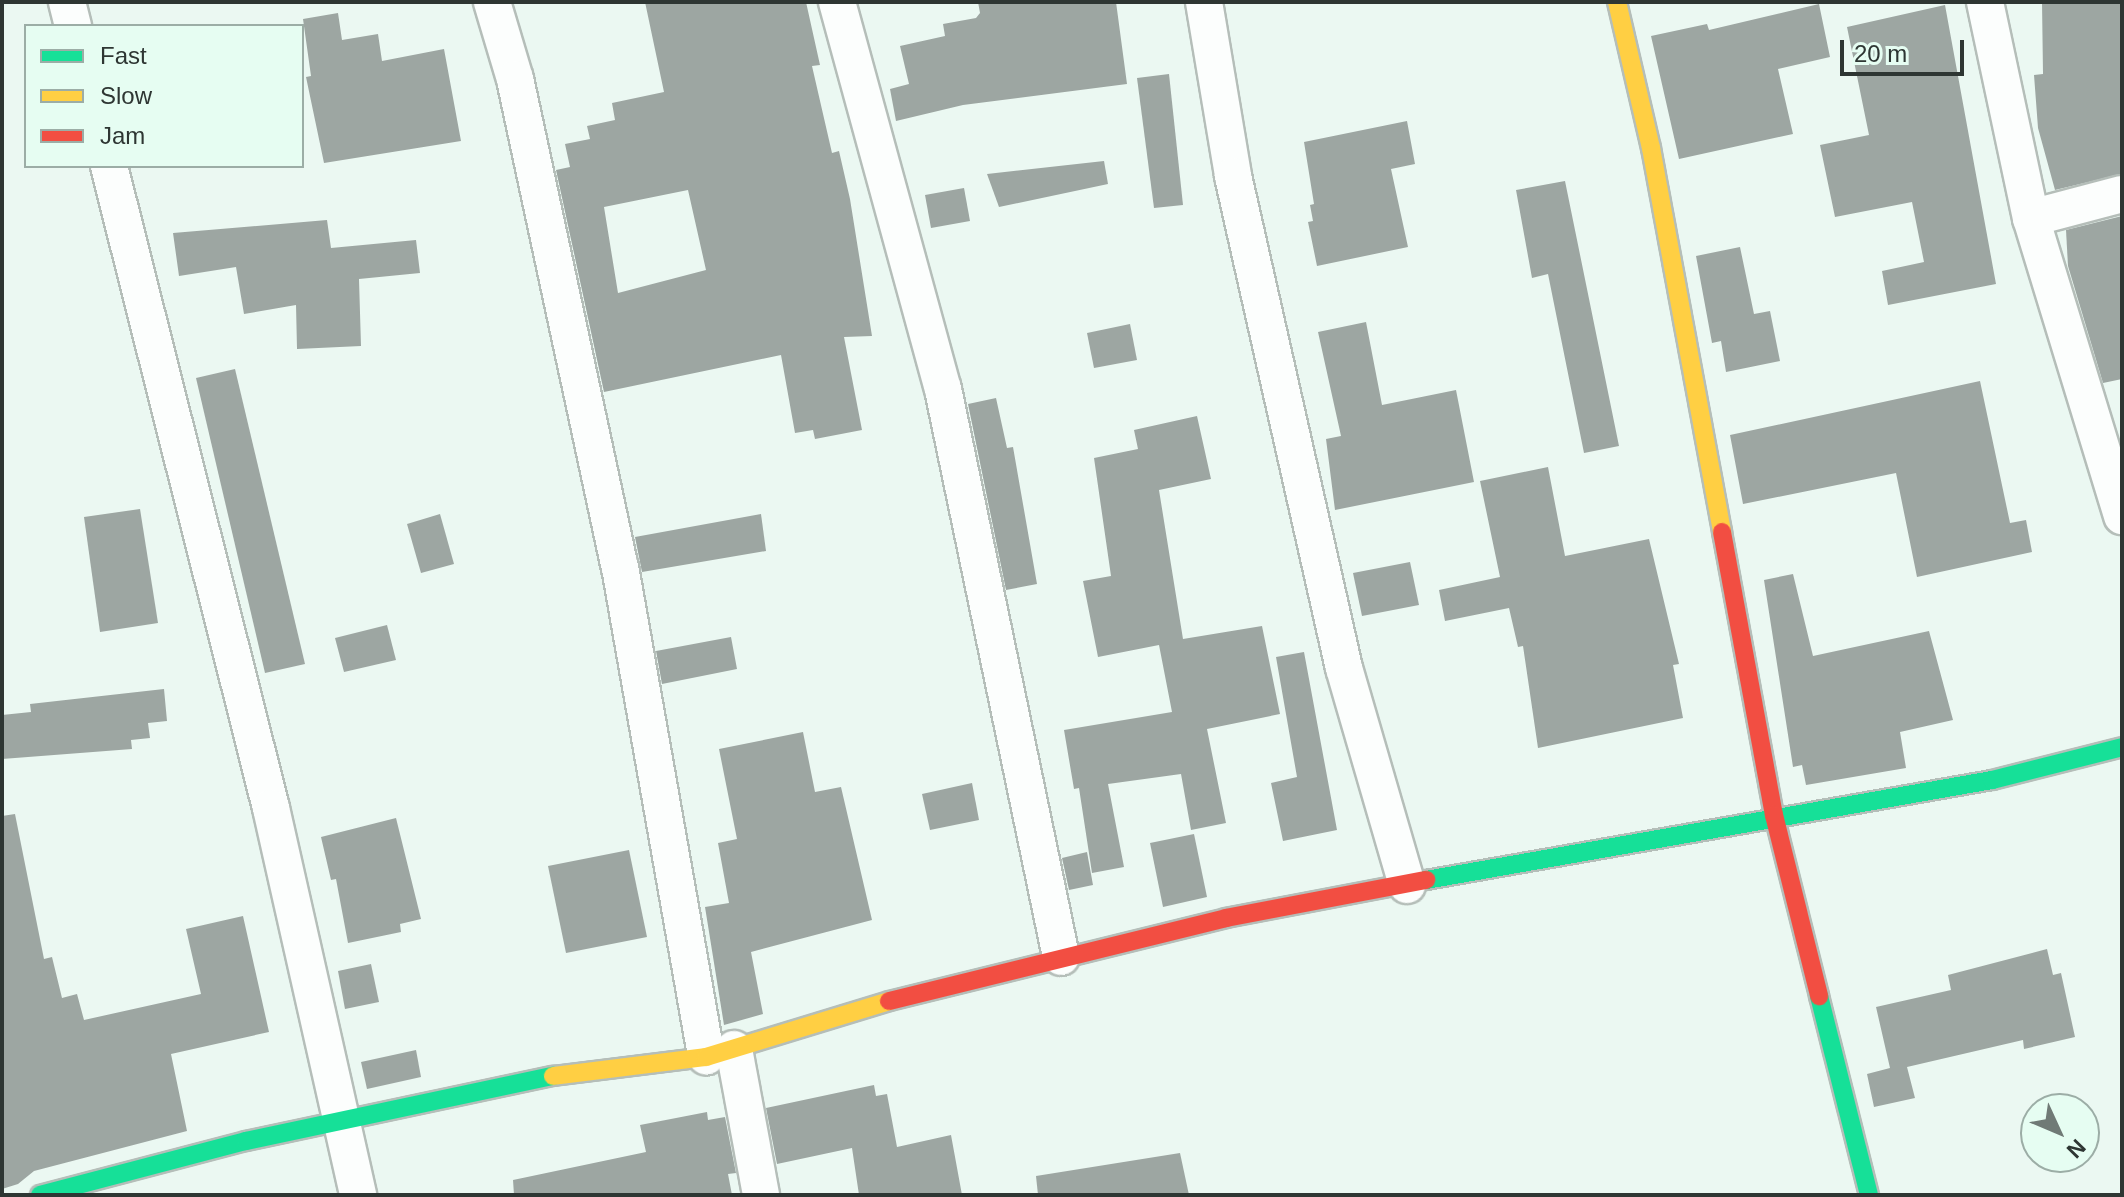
<!DOCTYPE html>
<html>
<head>
<meta charset="utf-8">
<style>
  body { margin:0 }
  #map { position:relative; width:2124px; height:1197px; overflow:hidden; background:#ebf8f2; font-family:Helvetica,sans-serif }
  div>[style] { position:absolute }
  [style*='--x'] { left:calc(var(--x)*1px); top:calc(var(--y)*1px); width:calc(var(--w)*1px); rotate:calc(var(--a)*1deg) }
  .building>* { inset:0; background:#9da6a2 }
  .roads { filter:drop-shadow(2px 0 #b5beb9) drop-shadow(-2px 0 #b5beb9) drop-shadow(0 2px #b5beb9) drop-shadow(0 -2px #b5beb9) }
  .street>* { height:36px; margin:-18px; padding:0 18px; transform-origin:18px; border-radius:18px; background:#fcfefd }
  .fast>* { height:18px; margin:-9px; padding:0 9px; transform-origin:9px; border-radius:9px; background:#16e098 }
  .slow>* { height:18px; margin:-9px; padding:0 9px; transform-origin:9px; border-radius:9px; background:#ffcf43 }
  .jam>* { height:18px; margin:-9px; padding:0 9px; transform-origin:9px; border-radius:9px; background:#f24e42 }
  span { translate:-50% -50%; white-space:nowrap; text-align:center; line-height:1.15; -webkit-text-stroke:8px #e6fdf2; paint-order:stroke }
  .frame { position:absolute; inset:0; border:4px solid #2e3633; pointer-events:none }
  .legend { position:absolute; left:24px; top:24px; width:280px; height:144px; box-sizing:border-box; background:#e6fdf2; border:2px solid #9cada6; margin:0; padding:10px 14px; list-style:none; font-size:24px; color:#2e3633 }
  .legend li { display:flex; align-items:center; gap:16px; height:40px }
  .legend b { width:40px; border:2px solid #9cada6 }
  .north { position:absolute; left:2020px; top:1093px; width:80px; height:80px; box-sizing:border-box; background:#e6fdf2; border:2px solid #9cada6; border-radius:50%; rotate:134deg; font-size:22px; font-weight:700; line-height:32px; text-align:center; color:#2e3633 }
  .north::after { content:''; display:block; margin:auto; width:28px; height:36px; background:#707a76; clip-path:polygon(50% 0,100% 100%,50% 72%,0 100%) }
  .scale { position:absolute; left:1840px; top:40px; width:124px; height:36px; box-sizing:border-box; border:4px solid #2e3633; border-top:0; padding-left:10px; font-size:24px; line-height:28px; white-space:nowrap; color:#2e3633; -webkit-text-stroke:6px #e6fdf2; paint-order:stroke }
</style>
</head>
<body>
<div id="map">
  <div class="building">
    <div style="clip-path:polygon(evenodd,645px 2px,806px 2px,820px 65px,812px 66px,832px 153px,839px 151px,850px 199px,872px 336px,844px 337px,862px 430px,815px 439px,813px 430px,795px 433px,781px 355px,604px 392px,556px 170px,570px 167px,565px 144px,590px 139px,587px 126px,615px 120px,612px 103px,664px 92px,645px 2px,688px 190px,706px 270px,618px 293px,604px 207px,688px 190px)"></div>
    <div style="clip-path:polygon(978px 2px,1116px 2px,1127px 84px,963px 105px,896px 121px,890px 89px,909px 84px,900px 46px,945px 36px,943px 24px,976px 18px,980px 13px)"></div>
    <div style="clip-path:polygon(2042px 2px,2122px 2px,2122px 174px,2055px 190px,2038px 128px,2034px 75px,2043px 74px)"></div>
    <div style="clip-path:polygon(1819px 4px,1830px 57px,1778px 69px,1793px 134px,1679px 159px,1651px 36px,1707px 24px,1709px 30px)"></div>
    <div style="clip-path:polygon(1945px 5px,1996px 284px,1888px 305px,1882px 271px,1924px 262px,1912px 202px,1835px 217px,1820px 145px,1869px 135px,1847px 27px)"></div>
    <div style="clip-path:polygon(338px 13px,342px 40px,378px 34px,382px 61px,444px 49px,461px 141px,324px 163px,306px 77px,311px 76px,303px 19px)"></div>
    <div style="clip-path:polygon(1169px 74px,1183px 205px,1154px 208px,1137px 78px)"></div>
    <div style="clip-path:polygon(1407px 121px,1415px 164px,1391px 169px,1408px 247px,1317px 266px,1308px 222px,1313px 221px,1310px 205px,1314px 204px,1304px 142px)"></div>
    <div style="clip-path:polygon(1104px 161px,1108px 184px,999px 207px,987px 174px)"></div>
    <div style="clip-path:polygon(1565px 181px,1619px 446px,1584px 453px,1548px 274px,1532px 278px,1516px 190px)"></div>
    <div style="clip-path:polygon(964px 188px,970px 221px,931px 228px,925px 195px)"></div>
    <div style="clip-path:polygon(2122px 216px,2122px 379px,2103px 383px,2068px 266px,2066px 230px)"></div>
    <div style="clip-path:polygon(327px 220px,331px 248px,416px 240px,420px 273px,359px 279px,361px 346px,297px 349px,296px 305px,244px 314px,236px 267px,179px 276px,173px 233px)"></div>
    <div style="clip-path:polygon(1740px 247px,1754px 314px,1770px 311px,1780px 361px,1726px 372px,1721px 341px,1712px 343px,1696px 256px)"></div>
    <div style="clip-path:polygon(1366px 322px,1382px 405px,1456px 390px,1474px 482px,1335px 510px,1326px 439px,1341px 436px,1318px 332px)"></div>
    <div style="clip-path:polygon(1130px 324px,1137px 360px,1094px 368px,1087px 333px)"></div>
    <div style="clip-path:polygon(235px 369px,305px 664px,265px 673px,196px 378px)"></div>
    <div style="clip-path:polygon(1980px 381px,2010px 523px,2026px 520px,2032px 552px,1917px 577px,1896px 473px,1743px 504px,1730px 435px)"></div>
    <div style="clip-path:polygon(996px 398px,1007px 448px,1013px 447px,1037px 584px,1006px 590px,968px 404px)"></div>
    <div style="clip-path:polygon(1197px 416px,1211px 479px,1159px 490px,1183px 639px,1262px 626px,1280px 714px,1207px 729px,1226px 823px,1191px 830px,1181px 774px,1108px 784px,1124px 867px,1092px 873px,1079px 788px,1074px 789px,1064px 730px,1172px 712px,1159px 645px,1098px 657px,1083px 581px,1111px 576px,1094px 458px,1138px 449px,1134px 430px)"></div>
    <div style="clip-path:polygon(1548px 467px,1565px 556px,1649px 539px,1679px 664px,1673px 665px,1683px 718px,1538px 748px,1523px 646px,1518px 647px,1509px 608px,1445px 621px,1439px 590px,1500px 577px,1480px 481px)"></div>
    <div style="clip-path:polygon(140px 509px,158px 623px,100px 632px,84px 517px)"></div>
    <div style="clip-path:polygon(440px 514px,454px 564px,421px 573px,407px 524px)"></div>
    <div style="clip-path:polygon(761px 514px,766px 551px,642px 572px,635px 537px)"></div>
    <div style="clip-path:polygon(1410px 562px,1419px 605px,1362px 616px,1353px 573px)"></div>
    <div style="clip-path:polygon(1793px 574px,1813px 656px,1929px 631px,1953px 720px,1900px 732px,1906px 768px,1806px 785px,1802px 765px,1793px 767px,1764px 580px)"></div>
    <div style="clip-path:polygon(387px 625px,396px 660px,344px 672px,335px 638px)"></div>
    <div style="clip-path:polygon(731px 637px,737px 669px,662px 684px,656px 651px)"></div>
    <div style="clip-path:polygon(1304px 652px,1337px 830px,1283px 841px,1271px 783px,1297px 777px,1276px 657px)"></div>
    <div style="clip-path:polygon(164px 689px,167px 721px,148px 723px,150px 738px,131px 740px,132px 749px,2px 759px,2px 715px,31px 712px,30px 704px)"></div>
    <div style="clip-path:polygon(803px 732px,815px 792px,841px 787px,872px 920px,751px 952px,763px 1014px,724px 1025px,705px 907px,729px 903px,718px 843px,737px 839px,719px 749px)"></div>
    <div style="clip-path:polygon(972px 783px,979px 820px,930px 830px,922px 794px)"></div>
    <div style="clip-path:polygon(15px 814px,44px 959px,52px 957px,62px 998px,77px 994px,84px 1020px,201px 994px,186px 929px,243px 916px,269px 1032px,171px 1054px,187px 1131px,34px 1171px,18px 1184px,2px 1189px,2px 816px)"></div>
    <div style="clip-path:polygon(396px 818px,421px 919px,400px 924px,401px 932px,348px 943px,336px 879px,331px 880px,321px 837px)"></div>
    <div style="clip-path:polygon(1194px 834px,1207px 897px,1163px 907px,1150px 843px)"></div>
    <div style="clip-path:polygon(629px 850px,647px 937px,566px 953px,548px 866px)"></div>
    <div style="clip-path:polygon(1087px 852px,1093px 885px,1069px 890px,1062px 858px)"></div>
    <div style="clip-path:polygon(2047px 949px,2053px 975px,2061px 973px,2075px 1037px,2024px 1049px,2023px 1040px,1907px 1067px,1915px 1098px,1874px 1107px,1867px 1074px,1890px 1068px,1876px 1007px,1951px 990px,1948px 975px)"></div>
    <div style="clip-path:polygon(371px 964px,379px 1002px,345px 1009px,338px 971px)"></div>
    <div style="clip-path:polygon(416px 1050px,421px 1077px,367px 1089px,361px 1062px)"></div>
    <div style="clip-path:polygon(874px 1085px,876px 1096px,887px 1094px,897px 1147px,951px 1135px,962px 1195px,859px 1195px,852px 1148px,777px 1164px,766px 1108px)"></div>
    <div style="clip-path:polygon(707px 1112px,708px 1120px,725px 1117px,736px 1173px,728px 1174px,732px 1195px,514px 1195px,513px 1180px,646px 1152px,640px 1125px)"></div>
    <div style="clip-path:polygon(1180px 1153px,1189px 1195px,1038px 1195px,1036px 1176px)"></div>
  </div>
  <div class="roads">
    <div class="street">
      <div style="--x:67;--y:2;--w:25;--a:76"></div>
      <div style="--x:492;--y:2;--w:80;--a:73.4"></div>
      <div style="--x:515;--y:79;--w:499;--a:77.9"></div>
      <div style="--x:620;--y:567;--w:497;--a:80"></div>
      <div style="--x:837;--y:2;--w:401;--a:74.7"></div>
      <div style="--x:943;--y:389;--w:580;--a:78.26"></div>
      <div style="--x:1204;--y:2;--w:176;--a:80.5"></div>
      <div style="--x:1233;--y:176;--w:504;--a:77.29"></div>
      <div style="--x:1344;--y:668;--w:226;--a:73.8"></div>
      <div style="--x:1985;--y:2;--w:221;--a:78"></div>
      <div style="--x:2031;--y:218;--w:312;--a:73"></div>
      <div style="--x:109;--y:166;--w:662;--a:75.84"></div>
      <div style="--x:271;--y:808;--w:397;--a:77.3"></div>
      <div style="--x:2031;--y:218;--w:94;--a:-14.8"></div>
      <div style="--x:734;--y:1049;--w:148;--a:79.5"></div>
    </div>
    <div class="fast">
      <div style="--x:1426;--y:880;--w:575;--a:-10.02"></div>
      <div style="--x:1992;--y:780;--w:134;--a:-14.2"></div>
      <div style="--x:1819;--y:996;--w:205;--a:75.9"></div>
      <div style="--x:40;--y:1195;--w:213;--a:-14.7"></div>
      <div style="--x:246;--y:1141;--w:314;--a:-12"></div>
    </div>
    <div class="slow">
      <div style="--x:1617;--y:2;--w:150;--a:76.9"></div>
      <div style="--x:1651;--y:148;--w:391;--a:79.5"></div>
      <div style="--x:553;--y:1076;--w:154;--a:-7.1"></div>
      <div style="--x:706;--y:1057;--w:191;--a:-17"></div>
    </div>
    <div class="jam">
      <div style="--x:1722;--y:532;--w:288;--a:79.6"></div>
      <div style="--x:1774;--y:815;--w:187;--a:76"></div>
      <div style="--x:889;--y:1001;--w:347;--a:-13.8"></div>
      <div style="--x:1226;--y:918;--w:204;--a:-10.8"></div>
    </div>
  </div>
  <div class="frame"></div>
  <ul class="legend">
  <li><b style="height:10px;background:#16e098"></b>Fast</li>
  <li><b style="height:10px;background:#ffcf43"></b>Slow</li>
  <li><b style="height:10px;background:#f24e42"></b>Jam</li>
  </ul>
  <div class="north">N</div>
  <div class="scale">20 m</div>
</div>
</body>
</html>
